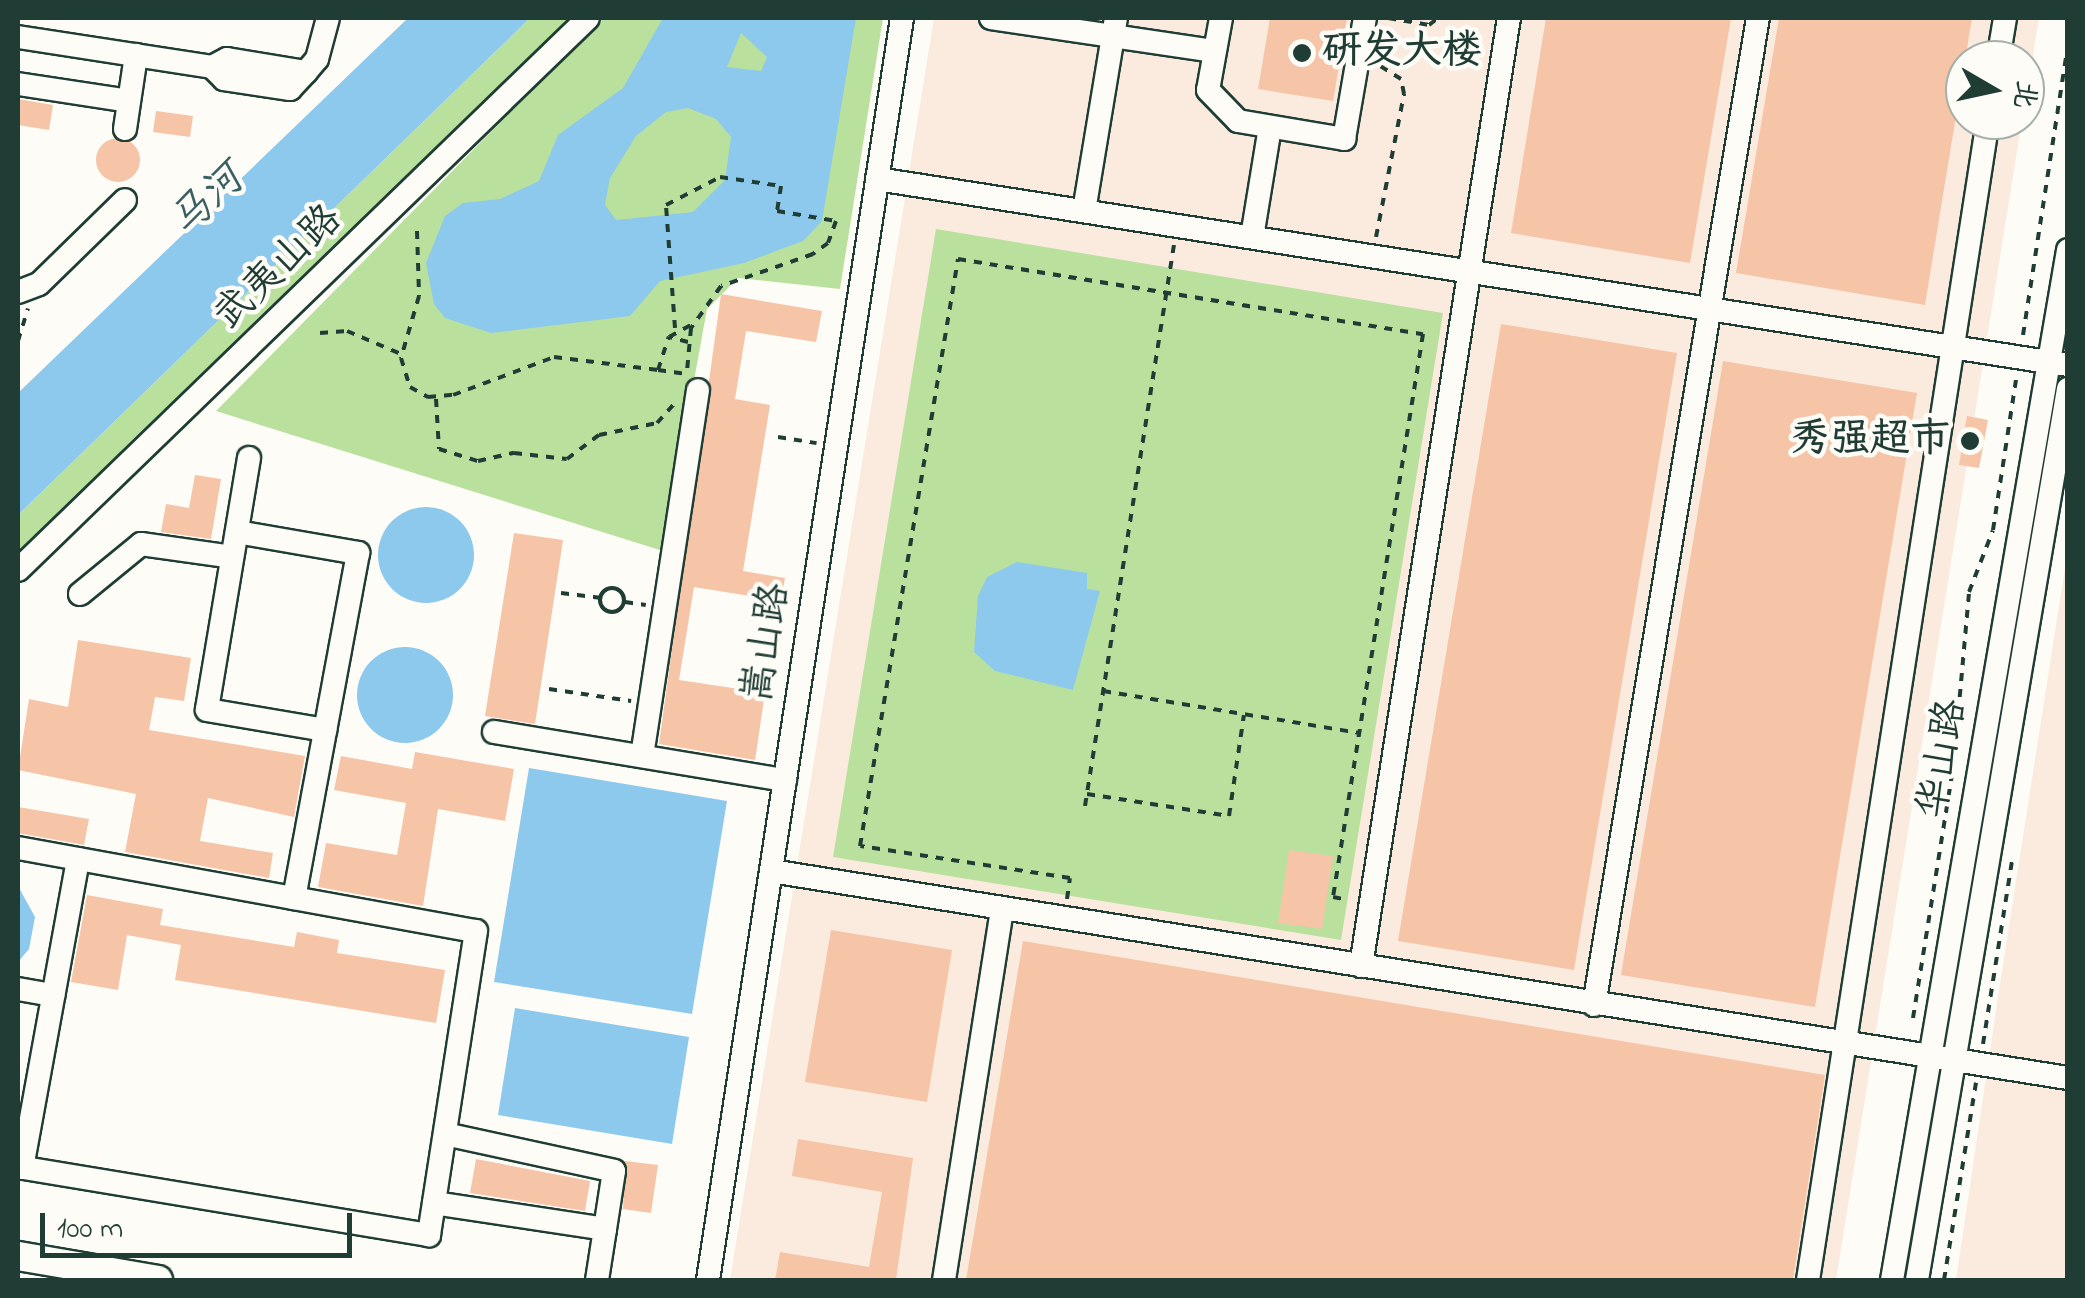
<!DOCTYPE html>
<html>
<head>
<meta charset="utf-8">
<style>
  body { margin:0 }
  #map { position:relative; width:2085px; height:1298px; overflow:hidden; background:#fdfcf7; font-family:"Indie Flower","LXGW WenKai TC",sans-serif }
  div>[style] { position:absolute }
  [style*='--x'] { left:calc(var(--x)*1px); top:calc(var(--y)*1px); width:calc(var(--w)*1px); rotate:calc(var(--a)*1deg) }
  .built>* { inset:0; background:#fbebdf }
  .green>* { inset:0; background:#b9e19d }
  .water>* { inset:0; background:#8dc8ed }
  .round { border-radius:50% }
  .building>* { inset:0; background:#f6c4a7 }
  .path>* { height:4px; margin-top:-2px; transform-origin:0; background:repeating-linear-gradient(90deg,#1f3d34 0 8px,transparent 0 16px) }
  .path>.ring { margin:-2px; padding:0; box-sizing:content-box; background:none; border:4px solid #1f3d34; border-radius:50% }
  .roads { filter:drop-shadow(2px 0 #1f3d34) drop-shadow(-2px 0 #1f3d34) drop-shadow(0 2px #1f3d34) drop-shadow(0 -2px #1f3d34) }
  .minor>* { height:22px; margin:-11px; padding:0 11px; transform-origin:11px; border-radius:11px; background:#fdfcf7 }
  .major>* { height:28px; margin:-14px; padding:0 14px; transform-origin:14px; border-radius:14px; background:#fdfcf7 }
  .dots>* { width:28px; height:28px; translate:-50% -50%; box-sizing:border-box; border:5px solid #fdfcf7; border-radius:50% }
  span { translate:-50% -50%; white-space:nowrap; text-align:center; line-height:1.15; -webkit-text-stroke:9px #fdfcf7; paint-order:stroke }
  .poi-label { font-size:40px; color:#1f3d34; font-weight:700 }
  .left { translate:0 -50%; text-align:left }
  .right { translate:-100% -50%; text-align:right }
  .street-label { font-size:40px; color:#1f3d34 }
  .water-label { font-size:42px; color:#3a6062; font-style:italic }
  .frame { position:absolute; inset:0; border:20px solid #1f3d34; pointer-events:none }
  .north { position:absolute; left:1945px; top:40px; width:100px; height:100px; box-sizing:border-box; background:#fdfcf7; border:2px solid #a4b0a9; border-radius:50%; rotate:99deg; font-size:28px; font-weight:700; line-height:40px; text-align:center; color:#1f3d34 }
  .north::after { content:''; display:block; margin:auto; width:35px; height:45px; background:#1f3d34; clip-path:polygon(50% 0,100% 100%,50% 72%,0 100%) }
  .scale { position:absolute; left:40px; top:1213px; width:312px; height:45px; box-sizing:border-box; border:5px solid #1f3d34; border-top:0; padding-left:12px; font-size:30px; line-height:35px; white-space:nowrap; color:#1f3d34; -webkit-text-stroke:8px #fdfcf7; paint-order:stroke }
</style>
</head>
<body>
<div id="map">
  <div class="built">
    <div style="clip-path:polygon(934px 18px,2039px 18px,2025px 104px,2025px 60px,1965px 60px,1965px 120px,2022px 120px,1836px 1280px,730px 1280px)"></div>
    <div style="clip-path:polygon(2067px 555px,2067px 1280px,1956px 1280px,1999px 990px)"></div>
  </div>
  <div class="green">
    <div style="clip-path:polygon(530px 18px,578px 18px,18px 557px,18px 515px)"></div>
    <div style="clip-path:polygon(603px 18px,883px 18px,840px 289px,738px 278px,707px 309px,663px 551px,216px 411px)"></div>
    <div style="clip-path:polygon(936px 229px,1443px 313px,1341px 940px,833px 857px)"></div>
  </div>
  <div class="water">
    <div style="clip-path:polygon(408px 18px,530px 18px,18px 515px,18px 393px)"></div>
    <div style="clip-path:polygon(evenodd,663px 18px,856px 18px,822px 221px,803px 241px,744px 263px,660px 281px,630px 316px,491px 333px,445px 318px,434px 304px,426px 263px,445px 216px,463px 203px,500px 199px,539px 181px,558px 135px,623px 88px,663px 18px,741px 33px,767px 57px,761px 71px,727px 67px,741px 33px,663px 18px,688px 108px,716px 119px,731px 137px,725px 180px,693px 212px,616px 220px,605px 205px,610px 178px,636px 136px,666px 112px,688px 108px)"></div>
    <div class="round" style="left:378px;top:507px;width:96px;height:96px"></div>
    <div style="clip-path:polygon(1017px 562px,1087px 573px,1087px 589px,1100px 591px,1073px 690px,995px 671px,974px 652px,978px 596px,987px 577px)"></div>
    <div class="round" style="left:357px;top:647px;width:96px;height:96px"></div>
    <div style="clip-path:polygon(529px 768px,727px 801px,692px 1014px,494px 982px)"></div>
    <div style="clip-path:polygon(18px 886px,35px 917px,29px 949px,18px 962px)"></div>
    <div style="clip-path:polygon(515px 1008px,689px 1037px,672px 1144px,498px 1115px)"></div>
  </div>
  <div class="building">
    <div style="clip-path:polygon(1270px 18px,1347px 18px,1333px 101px,1258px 89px)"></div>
    <div style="clip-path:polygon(1546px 18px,1731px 18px,1690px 263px,1511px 233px)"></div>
    <div style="clip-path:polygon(1779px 18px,1972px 18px,1925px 305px,1736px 273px)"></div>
    <div style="clip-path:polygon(18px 99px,53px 105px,49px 130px,18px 125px)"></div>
    <div style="clip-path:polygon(156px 111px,193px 116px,190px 137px,153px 132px)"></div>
    <div class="round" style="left:96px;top:138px;width:44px;height:44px"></div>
    <div style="clip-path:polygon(721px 294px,822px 311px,816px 342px,746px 331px,735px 399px,770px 405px,743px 571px,785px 578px,781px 601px,694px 587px,679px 680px,765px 693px,755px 760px,659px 744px)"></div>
    <div style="clip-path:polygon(1501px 324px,1677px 353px,1574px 970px,1398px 941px)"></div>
    <div style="clip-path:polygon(1723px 361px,1917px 393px,1815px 1007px,1621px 975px)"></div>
    <div style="clip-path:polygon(1967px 416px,1988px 420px,1979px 468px,1959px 465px)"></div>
    <div style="clip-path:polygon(195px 475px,221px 479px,211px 539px,161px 532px,166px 504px,189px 508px)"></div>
    <div style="clip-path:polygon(514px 533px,563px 540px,535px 724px,485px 716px)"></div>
    <div style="clip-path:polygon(78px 640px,191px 658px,184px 701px,155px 697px,149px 730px,305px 756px,294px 817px,208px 798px,200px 841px,273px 853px,269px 878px,125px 852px,136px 794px,18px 770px,29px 699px,68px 707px)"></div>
    <div style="clip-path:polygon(415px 752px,514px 769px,505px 821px,438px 809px,423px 906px,318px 887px,326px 843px,397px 855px,406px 803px,334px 790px,341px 756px,412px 769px)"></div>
    <div style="clip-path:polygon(18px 807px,89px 819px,84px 845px,18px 833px)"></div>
    <div style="clip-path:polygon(1289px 850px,1333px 856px,1322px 929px,1278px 923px)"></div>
    <div style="clip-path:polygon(87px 895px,163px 909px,160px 925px,294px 947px,297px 932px,339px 940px,337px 953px,445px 970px,436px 1023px,175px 980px,181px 945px,127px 935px,118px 990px,71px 982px)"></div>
    <div style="clip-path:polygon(831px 930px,952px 950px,927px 1102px,805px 1082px)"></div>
    <div style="clip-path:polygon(1023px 941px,1825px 1075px,1793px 1280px,966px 1280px)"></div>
    <div style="clip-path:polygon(798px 1139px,913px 1158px,896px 1280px,775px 1280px,780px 1252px,869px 1267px,882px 1192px,792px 1176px)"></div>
    <div style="clip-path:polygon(476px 1159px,590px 1181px,585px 1211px,470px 1193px)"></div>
    <div style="clip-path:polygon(625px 1161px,658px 1165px,651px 1213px,623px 1209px)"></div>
  </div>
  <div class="path">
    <div style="--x:1388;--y:18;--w:42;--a:9.7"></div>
    <div style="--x:1429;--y:25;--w:11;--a:-38"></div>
    <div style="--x:417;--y:231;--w:65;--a:88.2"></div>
    <div style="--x:419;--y:296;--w:65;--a:106.2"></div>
    <div style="--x:401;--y:358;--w:30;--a:73"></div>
    <div style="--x:410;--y:387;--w:21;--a:29"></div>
    <div style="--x:428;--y:397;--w:25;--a:-5"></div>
    <div style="--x:453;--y:395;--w:108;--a:-20.6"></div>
    <div style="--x:554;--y:357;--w:105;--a:7.1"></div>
    <div style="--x:658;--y:370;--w:35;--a:-72"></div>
    <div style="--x:1376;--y:237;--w:146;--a:-78.9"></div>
    <div style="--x:1404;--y:94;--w:15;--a:-101"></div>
    <div style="--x:1401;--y:79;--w:28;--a:-148"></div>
    <div style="--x:675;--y:328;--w:123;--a:-94.2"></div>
    <div style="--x:666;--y:205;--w:61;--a:-27.4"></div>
    <div style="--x:720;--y:177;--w:62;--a:8.4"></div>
    <div style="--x:781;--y:186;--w:25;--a:99"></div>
    <div style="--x:777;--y:211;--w:60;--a:9.6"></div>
    <div style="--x:836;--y:221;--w:23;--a:110"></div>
    <div style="--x:828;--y:243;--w:19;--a:144"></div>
    <div style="--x:813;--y:254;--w:97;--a:160.8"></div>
    <div style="--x:721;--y:286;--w:52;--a:125.5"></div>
    <div style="--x:691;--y:328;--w:43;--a:95.3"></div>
    <div style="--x:320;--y:333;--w:27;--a:-4"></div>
    <div style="--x:347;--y:331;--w:59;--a:23.1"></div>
    <div style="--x:2023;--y:335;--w:295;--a:-81.2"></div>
    <div style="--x:18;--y:341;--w:34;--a:-73"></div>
    <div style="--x:688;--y:342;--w:20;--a:-165"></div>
    <div style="--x:669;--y:337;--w:29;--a:-29"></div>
    <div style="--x:658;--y:370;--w:29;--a:8"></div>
    <div style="--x:436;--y:399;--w:50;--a:86.6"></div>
    <div style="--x:439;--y:449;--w:41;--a:17.1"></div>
    <div style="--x:478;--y:461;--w:37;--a:-13"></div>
    <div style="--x:514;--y:453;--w:53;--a:6.5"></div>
    <div style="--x:567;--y:459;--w:40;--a:-37"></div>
    <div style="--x:599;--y:435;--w:59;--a:-11.7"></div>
    <div style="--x:657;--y:423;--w:25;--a:-48"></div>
    <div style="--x:778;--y:437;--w:39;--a:9"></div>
    <div class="ring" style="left:600px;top:588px;width:20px;height:20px"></div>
    <div style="--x:561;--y:593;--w:39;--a:7"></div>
    <div style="--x:625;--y:602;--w:21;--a:8"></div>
    <div style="--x:549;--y:689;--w:83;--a:8.3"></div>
    <div style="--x:1103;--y:691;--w:259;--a:9.3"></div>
    <div style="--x:1087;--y:794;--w:144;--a:8.8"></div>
    <div style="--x:1229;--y:816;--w:102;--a:-81.6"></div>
    <div style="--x:1085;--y:806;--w:568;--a:-80.99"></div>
    <div style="--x:1067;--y:899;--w:21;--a:-82"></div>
    <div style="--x:1070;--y:878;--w:212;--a:-171.3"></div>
    <div style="--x:860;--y:846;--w:595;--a:-80.52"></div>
    <div style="--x:958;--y:259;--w:471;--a:9.2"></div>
    <div style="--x:1423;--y:334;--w:570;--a:99.08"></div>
    <div style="--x:1333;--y:897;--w:15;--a:11"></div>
    <div style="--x:1913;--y:1018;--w:260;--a:-80.9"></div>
    <div style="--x:1954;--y:761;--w:170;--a:-84.9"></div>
    <div style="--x:1969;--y:592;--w:66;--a:-68.8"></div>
    <div style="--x:1993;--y:530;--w:153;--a:-81.3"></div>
    <div style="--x:1983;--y:1044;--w:185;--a:-81"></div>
    <div style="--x:1944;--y:1280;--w:200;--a:-80.8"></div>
  </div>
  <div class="roads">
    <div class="minor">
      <div style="--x:991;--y:18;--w:226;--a:8.4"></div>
      <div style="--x:1221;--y:18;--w:73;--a:100.2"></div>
      <div style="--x:1208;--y:90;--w:43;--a:45.9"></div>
      <div style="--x:1238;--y:121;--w:108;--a:9.6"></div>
      <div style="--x:1344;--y:139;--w:123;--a:-80.2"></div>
      <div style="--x:18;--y:37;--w:196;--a:8.8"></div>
      <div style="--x:1998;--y:60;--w:43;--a:-80.5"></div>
      <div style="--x:306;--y:72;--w:80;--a:-170.7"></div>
      <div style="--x:227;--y:59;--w:17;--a:152"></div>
      <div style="--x:212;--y:67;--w:17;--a:45"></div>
      <div style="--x:224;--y:79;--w:67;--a:8.6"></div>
      <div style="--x:290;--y:89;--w:23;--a:-47"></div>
      <div style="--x:306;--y:72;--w:17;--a:-50"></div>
      <div style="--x:317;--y:59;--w:42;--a:-75"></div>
      <div style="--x:18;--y:84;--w:112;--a:8.7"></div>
      <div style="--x:125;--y:129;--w:75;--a:-81.5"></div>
      <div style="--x:877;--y:179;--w:1205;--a:8.88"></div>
      <div style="--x:1084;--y:211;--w:196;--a:-80.6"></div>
      <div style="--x:1252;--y:237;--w:111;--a:-80.7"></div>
      <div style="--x:18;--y:292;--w:22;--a:-21"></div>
      <div style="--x:39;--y:284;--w:120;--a:-44.3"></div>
      <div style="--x:249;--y:458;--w:255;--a:99.5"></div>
      <div style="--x:207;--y:710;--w:120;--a:9.6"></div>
      <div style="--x:237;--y:532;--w:123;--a:9.8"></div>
      <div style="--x:358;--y:553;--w:351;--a:100.5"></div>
      <div style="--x:18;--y:570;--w:793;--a:-44.08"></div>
      <div style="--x:80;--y:594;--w:79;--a:-39.3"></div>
      <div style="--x:141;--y:544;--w:92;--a:8.1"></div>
      <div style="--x:494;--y:732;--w:295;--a:9.4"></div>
      <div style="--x:642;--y:756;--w:370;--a:-81.3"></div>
      <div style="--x:18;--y:848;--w:465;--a:10.3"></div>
      <div style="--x:476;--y:931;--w:308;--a:98.8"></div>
      <div style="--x:429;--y:1235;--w:417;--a:-170.6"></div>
      <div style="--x:771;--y:871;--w:1313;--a:9.07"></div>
      <div style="--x:1361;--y:966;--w:959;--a:-81.13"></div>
      <div style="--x:18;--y:989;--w:36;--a:10"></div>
      <div style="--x:1594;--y:1005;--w:1001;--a:-80.57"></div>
      <div style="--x:445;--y:1134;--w:173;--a:12.3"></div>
      <div style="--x:614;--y:1171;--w:59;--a:98.8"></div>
      <div style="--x:22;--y:1168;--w:314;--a:-79.7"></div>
      <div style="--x:434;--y:1203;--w:173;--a:8.6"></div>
      <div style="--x:605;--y:1229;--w:52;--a:98.9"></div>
      <div style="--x:708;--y:1280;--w:1277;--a:-81.26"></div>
      <div style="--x:944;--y:1280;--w:376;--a:-81.1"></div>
      <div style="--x:1808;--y:1280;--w:1174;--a:-81.18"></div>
      <div style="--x:1892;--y:1280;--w:1045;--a:-80.3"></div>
      <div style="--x:1917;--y:1280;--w:904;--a:-80.38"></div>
    </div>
    <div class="major">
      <div style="--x:18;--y:1256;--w:142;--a:9.7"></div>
    </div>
  </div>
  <div class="dots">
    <div style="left:1302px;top:53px;background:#1f3d34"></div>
    <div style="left:1970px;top:441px;background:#1f3d34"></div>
  </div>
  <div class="poi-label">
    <span class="left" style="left:1322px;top:53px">研发大楼</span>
    <span class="right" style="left:1950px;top:441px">秀强超市</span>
  </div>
  <div class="street-label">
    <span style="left:279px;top:269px;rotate:-44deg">武夷山路</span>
    <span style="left:768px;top:643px;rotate:-81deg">嵩山路</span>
    <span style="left:1944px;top:759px;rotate:-80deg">华山路</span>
  </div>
  <div class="water-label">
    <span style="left:208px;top:202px;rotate:-43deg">马河</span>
  </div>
  <div class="frame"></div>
  <div class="north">北</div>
  <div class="scale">100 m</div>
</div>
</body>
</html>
